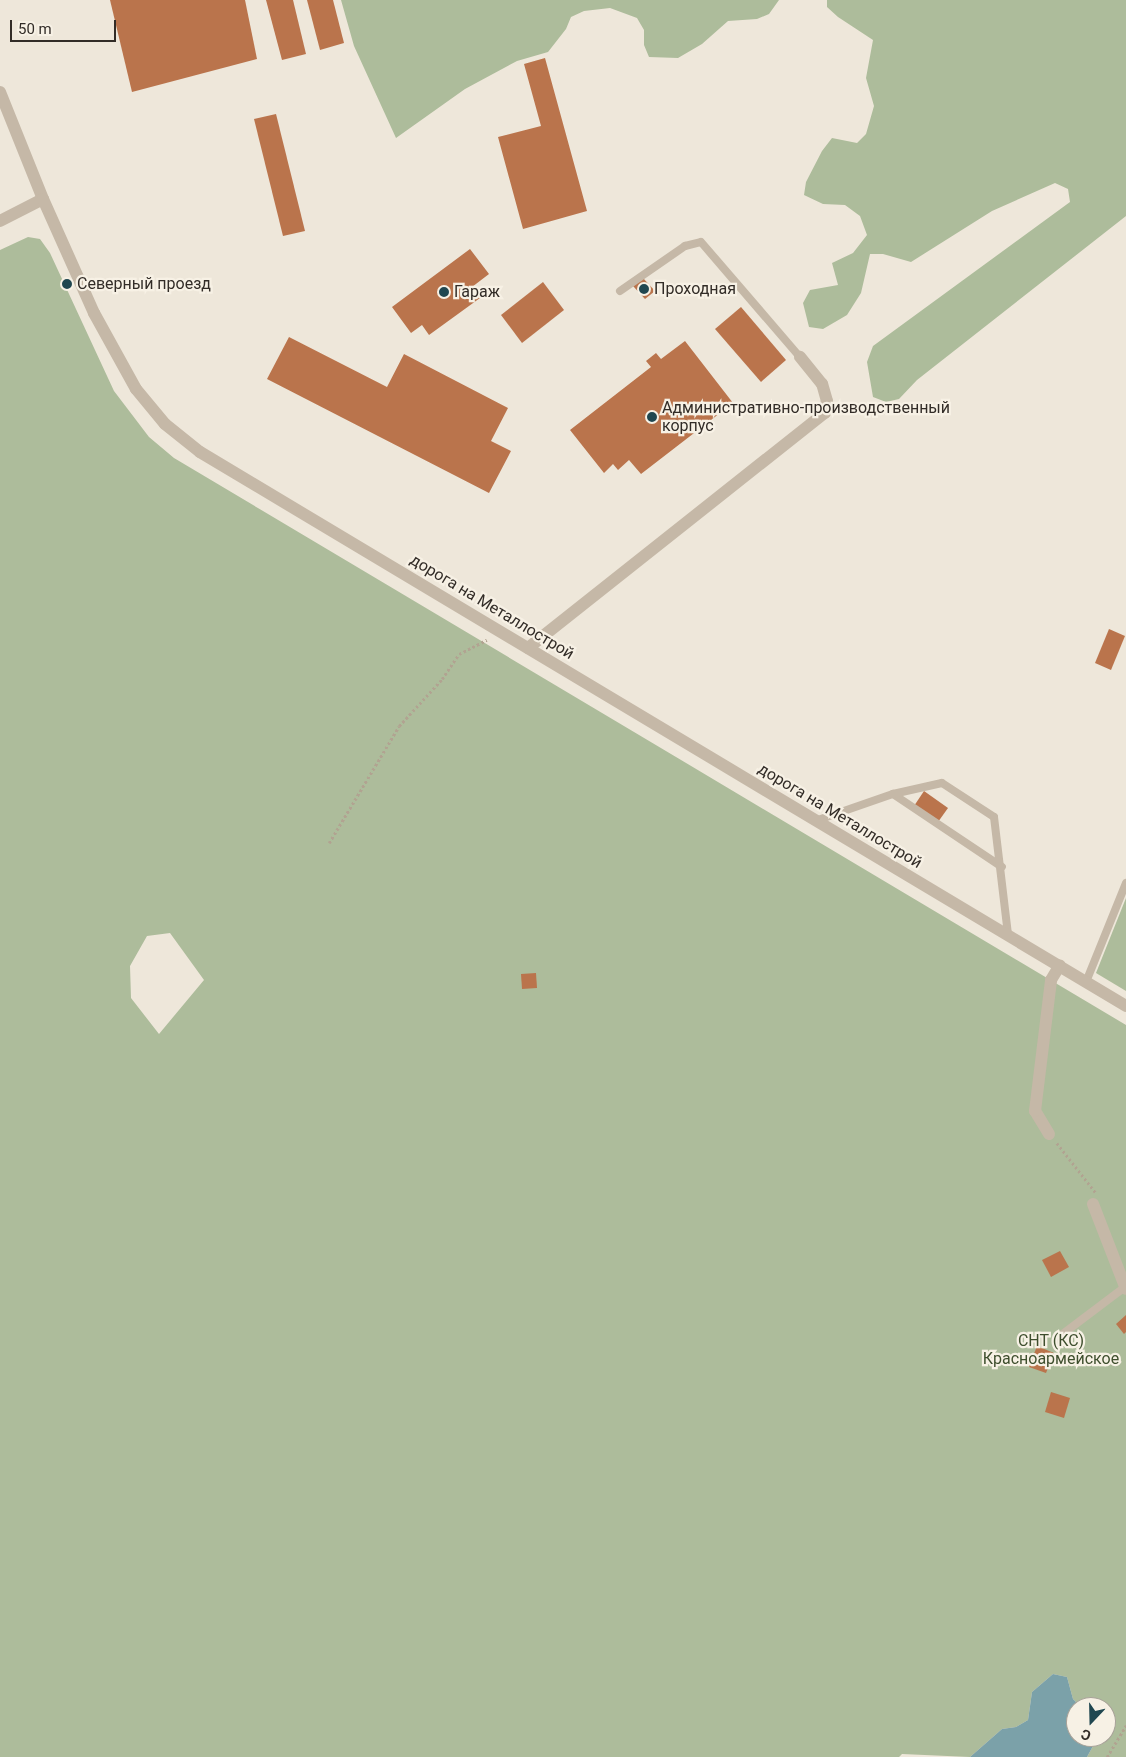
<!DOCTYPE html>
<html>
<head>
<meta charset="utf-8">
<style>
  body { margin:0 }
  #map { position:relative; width:1126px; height:1757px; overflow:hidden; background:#eee7da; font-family:Roboto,sans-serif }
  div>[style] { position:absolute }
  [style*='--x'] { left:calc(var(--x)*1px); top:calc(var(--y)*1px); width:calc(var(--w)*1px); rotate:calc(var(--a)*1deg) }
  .green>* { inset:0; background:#adbc9b }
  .water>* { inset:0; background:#7ba1a9 }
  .building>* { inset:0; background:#ba744c }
  .path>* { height:2.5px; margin-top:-1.25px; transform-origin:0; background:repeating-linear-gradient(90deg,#b1a391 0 2.5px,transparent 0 5px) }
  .service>* { height:8px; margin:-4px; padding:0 4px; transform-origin:4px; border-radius:4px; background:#c5b8a7 }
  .minor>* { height:12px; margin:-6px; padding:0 6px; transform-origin:6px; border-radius:6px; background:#c5b8a7 }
  .tertiary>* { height:12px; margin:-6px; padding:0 6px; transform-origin:6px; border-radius:6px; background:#c5b8a7 }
  .dots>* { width:14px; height:14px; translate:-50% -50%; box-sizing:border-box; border:2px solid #f7f1e5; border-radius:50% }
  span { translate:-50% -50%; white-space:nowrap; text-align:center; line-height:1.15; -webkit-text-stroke:4.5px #f7f1e5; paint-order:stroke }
  .poi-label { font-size:16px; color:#322c27 }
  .left { translate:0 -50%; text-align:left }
  .street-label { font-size:16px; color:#322c27 }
  .park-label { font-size:16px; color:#3e4e2d }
  .north { position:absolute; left:1066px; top:1697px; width:50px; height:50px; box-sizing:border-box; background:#f7f1e5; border:1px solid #a8a299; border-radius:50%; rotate:201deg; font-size:14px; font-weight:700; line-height:20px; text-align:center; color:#322c27 }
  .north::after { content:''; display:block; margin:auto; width:18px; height:22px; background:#204750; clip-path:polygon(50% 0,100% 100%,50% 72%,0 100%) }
  .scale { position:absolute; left:10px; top:20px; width:106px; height:22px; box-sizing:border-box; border:2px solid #322c27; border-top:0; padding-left:6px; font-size:15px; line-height:18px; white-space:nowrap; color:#322c27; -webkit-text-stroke:4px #f7f1e5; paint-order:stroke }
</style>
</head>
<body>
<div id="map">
  <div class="green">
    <div style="clip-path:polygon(341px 0,779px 0,769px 14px,757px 19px,728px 21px,702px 44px,678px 58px,649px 57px,644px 45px,644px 30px,637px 18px,610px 8px,584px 11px,571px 17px,566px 29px,548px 52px,517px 61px,465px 89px,396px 138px,354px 46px)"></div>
    <div style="clip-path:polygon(827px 0,1126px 0,1126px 216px,917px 380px,899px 399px,886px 402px,873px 397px,867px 362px,873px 346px,1070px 202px,1068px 189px,1055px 183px,992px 211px,911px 262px,883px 254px,870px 254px,861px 293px,847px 315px,823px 329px,809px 327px,803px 303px,810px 290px,838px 285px,832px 263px,853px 253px,867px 235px,860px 216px,845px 205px,823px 204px,804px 195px,806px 182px,822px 151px,832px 138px,857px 143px,866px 134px,874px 106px,866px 78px,873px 40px,838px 17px,827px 7px)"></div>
    <div style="clip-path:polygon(evenodd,28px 237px,40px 239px,50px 253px,114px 391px,149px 437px,174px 458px,1126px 1025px,1126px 1757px,1087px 1757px,1098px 1737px,1106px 1737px,1106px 1707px,1081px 1707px,1073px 1699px,1067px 1677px,1053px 1674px,1032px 1692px,1028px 1720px,1016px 1727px,1002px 1729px,970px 1757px,902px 1754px,899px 1757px,0 1757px,0 250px,28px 237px,170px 933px,204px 980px,159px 1034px,131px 998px,130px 966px,147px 936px,170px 933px)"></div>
    <div style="clip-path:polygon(1126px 898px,1126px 991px,1096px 973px)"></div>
  </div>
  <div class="water">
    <div style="clip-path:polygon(1053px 1674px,1067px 1677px,1073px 1699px,1081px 1707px,1076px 1707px,1076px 1737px,1098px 1737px,1087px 1757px,970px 1757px,1002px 1729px,1016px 1727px,1028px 1720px,1032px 1692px)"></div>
  </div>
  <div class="building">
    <div style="clip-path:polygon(110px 0,245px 0,257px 59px,132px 92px)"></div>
    <div style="clip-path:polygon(266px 0,293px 0,306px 54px,282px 60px)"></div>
    <div style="clip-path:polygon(307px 0,333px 0,344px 43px,320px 50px)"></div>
    <div style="clip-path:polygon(545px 58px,587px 211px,523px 229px,498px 137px,541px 126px,524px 64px)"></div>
    <div style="clip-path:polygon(276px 114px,305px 231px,283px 236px,254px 119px)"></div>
    <div style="clip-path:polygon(470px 249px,489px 274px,472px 287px,480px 298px,429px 335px,422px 325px,411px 333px,392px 307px)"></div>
    <div style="clip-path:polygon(643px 278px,655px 291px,645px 299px,633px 286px)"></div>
    <div style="clip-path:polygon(543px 282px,564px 310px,522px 343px,501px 315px)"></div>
    <div style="clip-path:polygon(741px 307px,786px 360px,761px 382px,715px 329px)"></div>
    <div style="clip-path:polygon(289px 337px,387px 387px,404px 354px,508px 408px,491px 441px,511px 451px,489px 493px,267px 379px)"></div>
    <div style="clip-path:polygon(685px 341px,733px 403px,641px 474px,629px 460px,618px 470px,613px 464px,604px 473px,570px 430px,651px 367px,646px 361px,656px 353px,661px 359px)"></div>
    <div style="clip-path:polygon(1109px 629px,1125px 636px,1111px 670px,1095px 663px)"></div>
    <div style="clip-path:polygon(924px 791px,948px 808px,938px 822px,914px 806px)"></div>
    <div style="clip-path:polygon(536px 973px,537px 988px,522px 989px,521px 974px)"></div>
    <div style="clip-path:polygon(1060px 1251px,1069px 1267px,1051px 1277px,1042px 1260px)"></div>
    <div style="clip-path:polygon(1126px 1315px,1126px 1332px,1124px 1334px,1116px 1324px)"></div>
    <div style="clip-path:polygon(1037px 1346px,1054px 1353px,1046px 1373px,1029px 1367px)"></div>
    <div style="clip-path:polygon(1051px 1392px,1070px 1398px,1064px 1418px,1045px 1412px)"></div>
  </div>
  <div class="path">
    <div style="--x:329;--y:843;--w:136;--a:-59.1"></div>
    <div style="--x:399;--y:726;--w:64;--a:-47.5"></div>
    <div style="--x:442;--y:679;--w:30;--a:-56"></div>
    <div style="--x:459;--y:654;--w:31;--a:-27"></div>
    <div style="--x:1057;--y:1143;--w:63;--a:52"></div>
    <div style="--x:1107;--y:1757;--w:37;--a:-59"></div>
  </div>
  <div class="service">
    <div style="--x:620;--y:291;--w:79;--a:-34.7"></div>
    <div style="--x:685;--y:246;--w:16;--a:-14"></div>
    <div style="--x:701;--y:242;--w:152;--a:49.3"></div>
    <div style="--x:893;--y:794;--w:131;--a:33.8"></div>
    <div style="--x:815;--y:821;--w:83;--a:-19.1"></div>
    <div style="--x:893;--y:794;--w:50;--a:-12.7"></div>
    <div style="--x:942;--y:783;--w:62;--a:33.2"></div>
    <div style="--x:994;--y:817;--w:118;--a:83.2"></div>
    <div style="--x:1086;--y:982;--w:107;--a:-68"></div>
    <div style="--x:1060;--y:1336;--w:81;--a:-37"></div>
  </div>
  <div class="minor">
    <div style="--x:0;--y:92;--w:115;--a:68.1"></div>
    <div style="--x:528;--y:648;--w:379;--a:-38.4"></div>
    <div style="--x:825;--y:413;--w:12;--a:-81"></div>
    <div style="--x:827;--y:401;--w:18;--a:-106"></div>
    <div style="--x:822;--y:384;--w:35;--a:-129"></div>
    <div style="--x:1049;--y:1134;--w:27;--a:-121"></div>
    <div style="--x:1035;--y:1111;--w:132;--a:-83"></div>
    <div style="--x:1051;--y:980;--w:17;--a:-59"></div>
    <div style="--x:1093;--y:1204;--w:91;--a:68.8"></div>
  </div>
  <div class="tertiary">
    <div style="--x:0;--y:221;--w:48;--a:-27.1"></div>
    <div style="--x:43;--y:199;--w:125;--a:65.9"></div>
    <div style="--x:94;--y:313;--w:87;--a:61.1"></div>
    <div style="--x:136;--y:389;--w:45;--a:50.4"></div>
    <div style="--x:165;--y:424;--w:45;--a:38.7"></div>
    <div style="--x:200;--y:452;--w:1079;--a:30.89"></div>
  </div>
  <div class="dots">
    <div style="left:67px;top:284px;background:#204750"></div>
    <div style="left:644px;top:289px;background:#204750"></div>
    <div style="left:444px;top:292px;background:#204750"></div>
    <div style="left:652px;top:417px;background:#204750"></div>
  </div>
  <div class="poi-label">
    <span class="left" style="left:77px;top:284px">Северный проезд</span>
    <span class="left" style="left:654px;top:289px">Проходная</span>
    <span class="left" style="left:454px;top:292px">Гараж</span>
    <span class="left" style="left:662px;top:417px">Административно-производственный<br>корпус</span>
  </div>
  <div class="street-label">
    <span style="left:492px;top:607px;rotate:31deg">дорога на Металлострой</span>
    <span style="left:840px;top:816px;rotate:31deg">дорога на Металлострой</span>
  </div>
  <div class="park-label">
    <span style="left:1051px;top:1350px">СНТ (КС)<br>Красноармейское</span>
  </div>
  <div class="north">С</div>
  <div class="scale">50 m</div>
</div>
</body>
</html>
